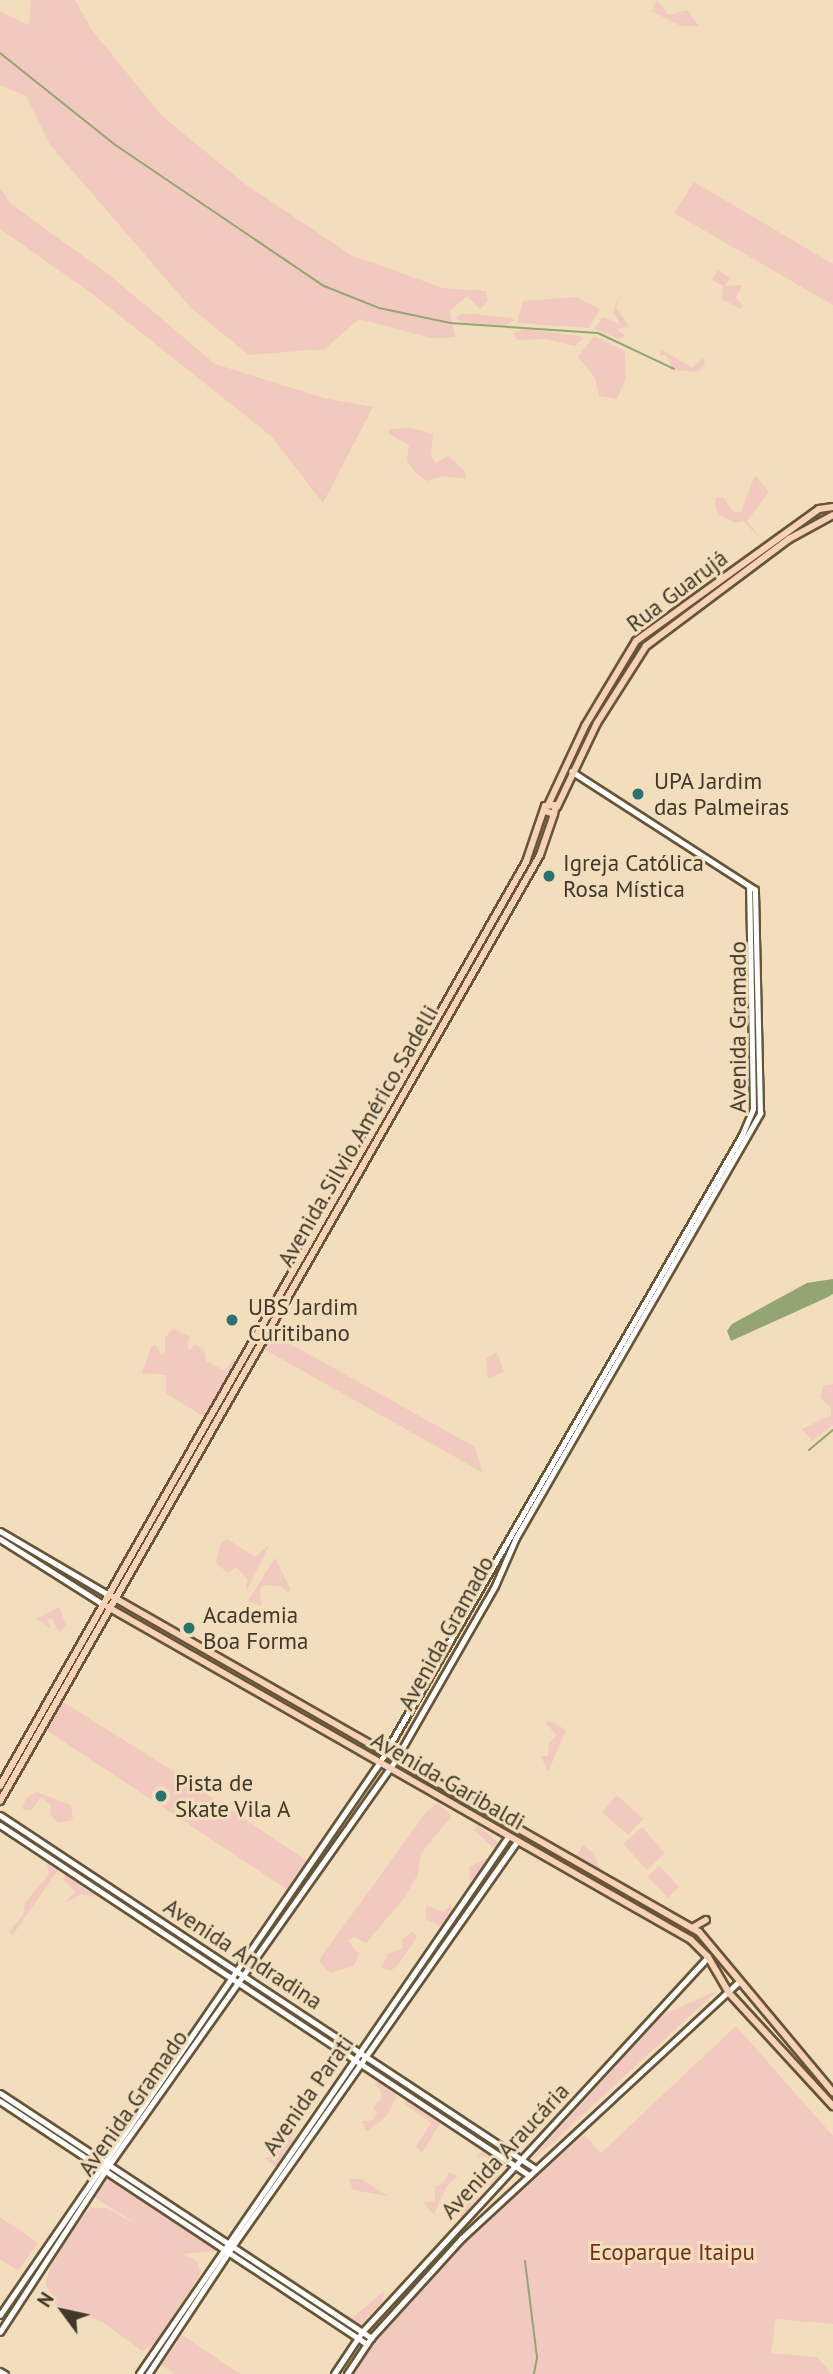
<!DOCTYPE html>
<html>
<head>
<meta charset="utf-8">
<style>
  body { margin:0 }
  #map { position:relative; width:833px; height:2374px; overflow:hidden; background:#f2debc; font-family:"PT Sans",sans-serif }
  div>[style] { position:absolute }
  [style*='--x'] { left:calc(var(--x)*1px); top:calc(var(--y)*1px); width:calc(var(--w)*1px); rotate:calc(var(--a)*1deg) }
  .green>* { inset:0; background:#f1c9be }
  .water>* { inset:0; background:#93a573 }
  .stream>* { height:2px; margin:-1px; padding:0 1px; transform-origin:1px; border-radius:1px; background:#93a573 }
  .roads { filter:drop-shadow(2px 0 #665537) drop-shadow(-2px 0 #665537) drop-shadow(0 2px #665537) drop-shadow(0 -2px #665537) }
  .minor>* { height:4.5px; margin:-2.25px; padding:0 2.25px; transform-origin:2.25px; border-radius:2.25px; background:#fff }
  .major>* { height:6px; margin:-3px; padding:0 3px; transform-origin:3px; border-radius:3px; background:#f8d2b5 }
  .dots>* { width:19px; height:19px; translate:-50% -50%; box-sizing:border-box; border:4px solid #f2debc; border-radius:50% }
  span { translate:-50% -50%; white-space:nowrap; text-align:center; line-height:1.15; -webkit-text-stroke:6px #f2debc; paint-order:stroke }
  .street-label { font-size:23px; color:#40382b }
  .poi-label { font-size:23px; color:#40382b }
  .left { translate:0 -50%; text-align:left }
  .park-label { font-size:23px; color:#742e1c }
  .north { position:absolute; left:28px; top:2276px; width:70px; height:70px; -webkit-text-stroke:5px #f2debc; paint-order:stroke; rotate:303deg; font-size:19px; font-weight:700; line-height:28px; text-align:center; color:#40382b }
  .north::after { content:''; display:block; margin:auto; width:24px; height:32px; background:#40382b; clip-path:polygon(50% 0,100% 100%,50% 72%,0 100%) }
</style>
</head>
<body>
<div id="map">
  <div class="green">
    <div style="clip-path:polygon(31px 0,75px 0,92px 30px,162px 116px,245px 184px,351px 255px,443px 288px,486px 291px,488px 301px,480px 309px,467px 296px,450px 311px,455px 337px,431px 338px,359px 319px,325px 349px,249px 355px,191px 308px,50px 145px,26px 96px,0 85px,0 11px,29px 25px)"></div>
    <div style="clip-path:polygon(657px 0,669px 15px,687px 10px,699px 26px,681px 26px,651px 11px)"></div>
    <div style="clip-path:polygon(694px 182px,833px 264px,833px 305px,674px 213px)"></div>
    <div style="clip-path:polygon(0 188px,11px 204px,112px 277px,215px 364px,324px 398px,373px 407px,323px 503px,271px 436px,90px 292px,0 229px)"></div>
    <div style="clip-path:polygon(718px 270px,730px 278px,725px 286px,742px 285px,736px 297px,743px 306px,740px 309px,722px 299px,723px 286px,712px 280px)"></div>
    <div style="clip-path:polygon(620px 295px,616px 308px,630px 327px,617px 329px,625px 336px,619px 339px,594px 329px,603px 317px,620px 324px,613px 311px)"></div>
    <div style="clip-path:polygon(576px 297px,600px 309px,588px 328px,517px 323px,523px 301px)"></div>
    <div style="clip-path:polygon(462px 313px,512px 318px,515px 320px,505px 325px,462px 322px,456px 318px)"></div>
    <div style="clip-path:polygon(524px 329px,579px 336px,583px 338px,575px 346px,546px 339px,517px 340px,513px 333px)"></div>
    <div style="clip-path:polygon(594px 336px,625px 351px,626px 379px,617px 399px,599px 396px,595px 378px,578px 357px)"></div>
    <div style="clip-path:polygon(662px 350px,692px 368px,703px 358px,705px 363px,698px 372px,674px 370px,666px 355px,659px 356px)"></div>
    <div style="clip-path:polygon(411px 428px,433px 434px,431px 457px,436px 463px,448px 456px,465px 471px,466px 479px,443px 476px,427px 481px,415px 473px,407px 460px,409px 445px,389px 434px,389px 429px)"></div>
    <div style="clip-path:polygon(755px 475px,769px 492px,747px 521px,764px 542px,743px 521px,736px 523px,719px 515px,715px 505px,716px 498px,723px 497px,734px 512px,741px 512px)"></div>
    <div style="clip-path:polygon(173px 1328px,190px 1337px,187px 1347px,191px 1350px,194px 1344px,204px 1349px,206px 1361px,225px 1371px,233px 1359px,239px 1361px,206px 1418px,166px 1393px,166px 1375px,142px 1373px,151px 1347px,155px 1345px,162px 1355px,165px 1352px,165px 1338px)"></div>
    <div style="clip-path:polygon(271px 1333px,475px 1447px,482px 1472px,262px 1348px)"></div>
    <div style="clip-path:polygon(497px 1352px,504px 1372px,488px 1379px,486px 1359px)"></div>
    <div style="clip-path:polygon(833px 1384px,833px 1425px,812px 1441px,802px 1429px,831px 1415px,831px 1407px,820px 1398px,824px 1385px)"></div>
    <div style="clip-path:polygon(227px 1539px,255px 1557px,269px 1545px,246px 1592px,247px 1579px,236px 1567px,228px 1573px,216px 1563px,220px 1544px)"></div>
    <div style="clip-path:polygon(275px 1558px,291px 1590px,288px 1593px,281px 1586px,264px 1585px,260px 1589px,261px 1606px,248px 1601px)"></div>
    <div style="clip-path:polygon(59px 1607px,66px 1625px,59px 1633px,52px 1618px,48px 1620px,51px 1629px,36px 1619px)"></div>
    <div style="clip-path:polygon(63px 1702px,184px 1778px,180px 1785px,189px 1782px,307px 1861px,288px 1890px,46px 1730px)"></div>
    <div style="clip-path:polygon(548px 1720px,566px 1730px,548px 1772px,541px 1756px,548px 1756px,549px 1743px,557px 1735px,546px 1724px)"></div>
    <div style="clip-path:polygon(37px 1792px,71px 1805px,73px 1820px,58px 1823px,50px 1814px,51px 1805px,41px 1797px,31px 1810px,22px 1809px,26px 1798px)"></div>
    <div style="clip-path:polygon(617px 1795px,643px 1819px,628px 1835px,602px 1812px)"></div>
    <div style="clip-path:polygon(438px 1803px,452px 1816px,421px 1853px,418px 1874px,405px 1897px,366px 1943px,354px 1937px,348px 1941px,359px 1954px,354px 1966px,330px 1973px,320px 1962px,321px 1957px,427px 1811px)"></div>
    <div style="clip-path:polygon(478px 1825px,502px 1846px,470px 1885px,469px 1867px,490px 1857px,495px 1849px,474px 1830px)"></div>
    <div style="clip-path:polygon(642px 1827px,665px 1853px,647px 1870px,623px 1844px)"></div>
    <div style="clip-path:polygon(583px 1845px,593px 1853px,601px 1870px,575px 1859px)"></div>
    <div style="clip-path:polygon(46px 1859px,58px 1870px,12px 1936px,9px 1932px,23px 1915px,25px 1903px,49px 1874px)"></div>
    <div style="clip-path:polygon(659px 1866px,679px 1887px,668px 1898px,648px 1877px)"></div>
    <div style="clip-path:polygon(66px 1873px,87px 1891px,95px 1891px,95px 1897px,82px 1894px,65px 1903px,75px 1892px,63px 1879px)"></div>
    <div style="clip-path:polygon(426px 1905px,444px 1912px,450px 1905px,456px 1913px,443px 1928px,426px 1919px)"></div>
    <div style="clip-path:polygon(413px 1931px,417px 1938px,396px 1967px,390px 1971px,381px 1968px,388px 1954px,403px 1948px,402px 1939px)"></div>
    <div style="clip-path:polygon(717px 1991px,553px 2142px,529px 2162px,662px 2015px)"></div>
    <div style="clip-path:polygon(736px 2026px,833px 2136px,833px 2324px,776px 2319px,771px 2353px,817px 2357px,832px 2374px,352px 2374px,369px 2347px,476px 2228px,584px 2135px,601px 2153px)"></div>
    <div style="clip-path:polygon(380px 2078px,395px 2088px,396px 2098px,387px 2116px,366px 2132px,362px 2121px,373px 2120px,377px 2112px,373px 2108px,381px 2099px,381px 2090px,375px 2085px)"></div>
    <div style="clip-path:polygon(408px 2094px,413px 2105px,423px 2106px,442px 2120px,422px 2153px,416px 2147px,431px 2123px,405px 2104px)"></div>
    <div style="clip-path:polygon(273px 2133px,291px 2136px,294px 2141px,276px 2167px,264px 2158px,273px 2156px,268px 2145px)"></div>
    <div style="clip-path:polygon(484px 2149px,500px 2160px,499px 2175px,491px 2185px,484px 2180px,494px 2164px,484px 2156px,476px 2157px)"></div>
    <div style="clip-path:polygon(449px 2172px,458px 2176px,446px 2187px,434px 2215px,424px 2203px,435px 2201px,435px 2187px,444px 2182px)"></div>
    <div style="clip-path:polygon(105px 2177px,217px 2251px,182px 2254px,196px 2260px,201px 2272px,155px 2345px,142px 2351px,103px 2322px,56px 2305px,45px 2283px,58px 2247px,90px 2208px,106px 2208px,138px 2225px,93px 2196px)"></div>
    <div style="clip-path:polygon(349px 2179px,362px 2179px,388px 2196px,353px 2190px)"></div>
    <div style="clip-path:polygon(476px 2185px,481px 2189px,479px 2196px,463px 2217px,457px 2215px,447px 2224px)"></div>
    <div style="clip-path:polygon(0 2217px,38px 2243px,18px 2271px,0 2259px)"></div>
    <div style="clip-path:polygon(384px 2291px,383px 2301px,361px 2325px,335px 2311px,353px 2317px)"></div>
    <div style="clip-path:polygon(182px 2335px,240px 2374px,175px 2374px,161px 2365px)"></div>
  </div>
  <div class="water">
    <div style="clip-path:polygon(833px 1279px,833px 1294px,828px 1297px,731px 1341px,727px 1331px,732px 1324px,807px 1283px)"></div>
  </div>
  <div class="stream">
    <div style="--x:0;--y:53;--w:146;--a:38.6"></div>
    <div style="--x:114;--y:144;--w:254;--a:34.1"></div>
    <div style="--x:324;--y:286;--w:59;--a:21.8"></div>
    <div style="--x:379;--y:308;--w:73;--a:11.9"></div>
    <div style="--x:450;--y:323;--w:148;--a:3.9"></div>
    <div style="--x:598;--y:333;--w:84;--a:25.3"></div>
    <div style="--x:809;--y:1450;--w:31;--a:-40"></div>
    <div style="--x:525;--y:2261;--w:98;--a:82.9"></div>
    <div style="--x:537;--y:2358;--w:16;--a:101"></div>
  </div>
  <div class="roads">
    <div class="minor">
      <div style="--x:0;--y:1531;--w:126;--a:30.4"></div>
      <div style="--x:0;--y:1539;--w:122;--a:32.3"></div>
      <div style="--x:0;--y:1815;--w:642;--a:33.44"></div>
      <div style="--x:0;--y:1825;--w:634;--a:33.49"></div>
      <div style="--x:0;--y:2093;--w:445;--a:33.4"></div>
      <div style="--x:0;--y:2101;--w:440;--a:33.5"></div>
      <div style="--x:0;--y:2315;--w:671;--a:-55.5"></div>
      <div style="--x:380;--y:1762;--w:724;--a:-60"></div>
      <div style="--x:742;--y:1135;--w:28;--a:-67"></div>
      <div style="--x:753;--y:1109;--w:221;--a:-91"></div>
      <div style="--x:0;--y:2332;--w:199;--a:-56.9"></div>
      <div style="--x:109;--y:2165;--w:497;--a:-54.7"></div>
      <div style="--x:396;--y:1759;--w:199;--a:-60.2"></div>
      <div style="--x:495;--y:1586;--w:52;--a:-66.4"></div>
      <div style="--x:516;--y:1538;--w:490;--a:-60.1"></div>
      <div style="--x:760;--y:1113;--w:223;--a:-91.3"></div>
      <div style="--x:755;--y:890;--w:218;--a:-147.2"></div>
      <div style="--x:0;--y:2371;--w:6;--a:31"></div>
      <div style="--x:139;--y:2374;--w:652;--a:-55.51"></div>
      <div style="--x:148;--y:2374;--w:152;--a:-56.5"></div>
      <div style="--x:232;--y:2247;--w:495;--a:-54.9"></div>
      <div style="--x:334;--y:2374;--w:50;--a:-56.3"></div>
      <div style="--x:362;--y:2332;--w:510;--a:-47.3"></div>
      <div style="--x:347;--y:2374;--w:43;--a:-56.3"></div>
      <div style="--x:371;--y:2338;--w:134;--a:-47.7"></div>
      <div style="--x:461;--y:2239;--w:379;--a:-42.8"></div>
    </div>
    <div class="major">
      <div style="--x:549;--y:803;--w:85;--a:-64.9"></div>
      <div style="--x:585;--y:726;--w:99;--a:-59"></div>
      <div style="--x:636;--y:641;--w:226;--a:-35.8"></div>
      <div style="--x:819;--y:509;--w:14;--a:-8"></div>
      <div style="--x:557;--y:807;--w:93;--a:-64.5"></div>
      <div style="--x:597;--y:723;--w:91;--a:-57.5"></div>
      <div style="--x:646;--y:646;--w:179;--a:-36.8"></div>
      <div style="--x:789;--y:539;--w:50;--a:-28.6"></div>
      <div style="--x:113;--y:1597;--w:675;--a:29.76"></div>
      <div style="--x:699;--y:1932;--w:209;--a:50.1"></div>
      <div style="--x:108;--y:1607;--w:671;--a:29.73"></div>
      <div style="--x:691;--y:1940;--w:24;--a:45"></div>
      <div style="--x:708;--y:1957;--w:42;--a:59.7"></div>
      <div style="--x:729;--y:1993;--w:154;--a:47.4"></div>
      <div style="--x:0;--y:1786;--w:1063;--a:-60.35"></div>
      <div style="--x:526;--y:862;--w:59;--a:-71.3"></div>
      <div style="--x:545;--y:806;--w:11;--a:-5"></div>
      <div style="--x:556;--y:805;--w:9;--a:103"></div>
      <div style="--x:554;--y:814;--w:9;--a:-162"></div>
      <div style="--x:0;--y:1801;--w:1089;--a:-60.28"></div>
      <div style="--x:540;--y:855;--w:43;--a:-71.1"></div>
      <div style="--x:692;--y:1928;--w:16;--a:-30"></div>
    </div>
  </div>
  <div class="dots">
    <div style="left:638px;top:794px;background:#28726f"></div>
    <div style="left:549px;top:876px;background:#28726f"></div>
    <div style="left:232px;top:1320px;background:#28726f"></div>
    <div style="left:189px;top:1628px;background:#28726f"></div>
    <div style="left:161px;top:1796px;background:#28726f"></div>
  </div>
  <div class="street-label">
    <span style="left:677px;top:591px;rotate:-37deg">Rua Guarujá</span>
    <span style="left:738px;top:1027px;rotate:-90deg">Avenida Gramado</span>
    <span style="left:358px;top:1136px;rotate:-60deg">Avenida Silvio Américo Sadelli</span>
    <span style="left:446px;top:1633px;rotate:-61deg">Avenida Gramado</span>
    <span style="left:448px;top:1781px;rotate:30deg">Avenida Garibaldi</span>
    <span style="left:243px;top:1954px;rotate:33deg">Avenida Andradina</span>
    <span style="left:308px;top:2095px;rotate:-55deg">Avenida Parati</span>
    <span style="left:133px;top:2103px;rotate:-55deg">Avenida Gramado</span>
    <span style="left:505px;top:2151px;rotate:-47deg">Avenida Araucária</span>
  </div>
  <div class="poi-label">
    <span class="left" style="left:654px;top:794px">UPA Jardim<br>das Palmeiras</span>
    <span class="left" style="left:563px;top:876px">Igreja Católica<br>Rosa Mística</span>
    <span class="left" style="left:248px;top:1320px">UBS Jardim<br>Curitibano</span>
    <span class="left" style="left:203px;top:1628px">Academia<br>Boa Forma</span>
    <span class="left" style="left:175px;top:1796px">Pista de<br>Skate Vila A</span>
  </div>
  <div class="park-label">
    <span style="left:672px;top:2252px">Ecoparque Itaipu</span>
  </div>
  <div class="north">N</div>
</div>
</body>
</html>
